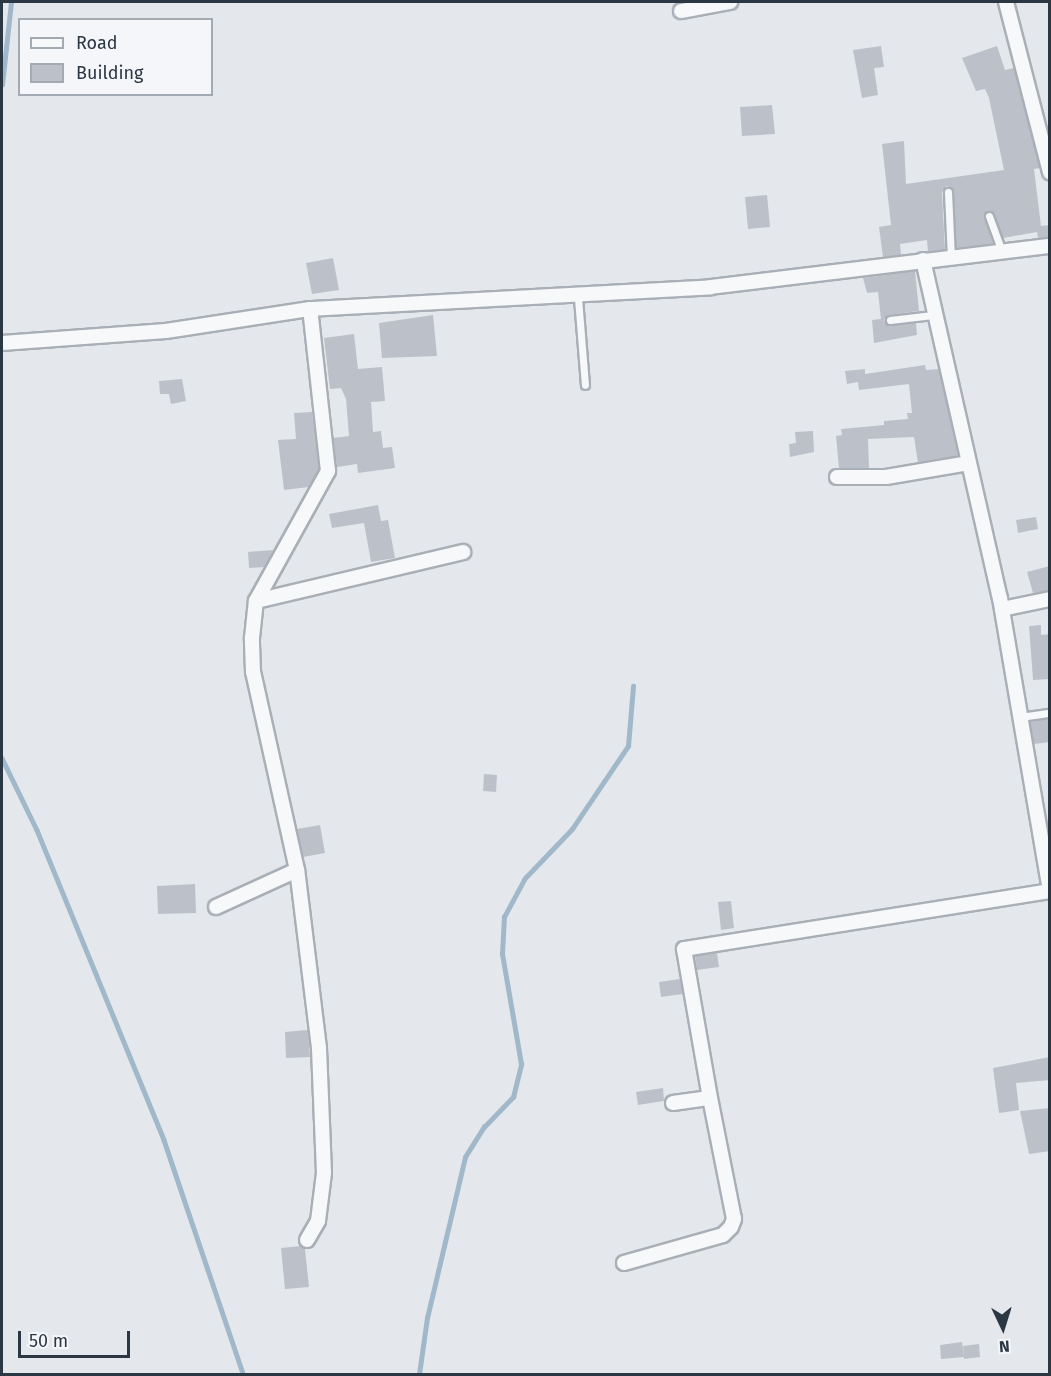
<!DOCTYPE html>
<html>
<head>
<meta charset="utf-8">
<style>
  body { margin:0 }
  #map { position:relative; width:1051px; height:1376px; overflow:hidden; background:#e4e8ec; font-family:"Fira Sans",sans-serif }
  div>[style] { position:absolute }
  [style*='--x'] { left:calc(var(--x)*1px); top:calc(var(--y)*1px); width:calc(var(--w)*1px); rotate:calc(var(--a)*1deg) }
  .stream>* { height:4.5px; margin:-2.25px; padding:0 2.25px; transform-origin:2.25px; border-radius:2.25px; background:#a1b8ca }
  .building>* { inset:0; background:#bcc1c9 }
  .roads { filter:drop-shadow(2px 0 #a9afb6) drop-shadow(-2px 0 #a9afb6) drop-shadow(0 2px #a9afb6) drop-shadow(0 -2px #a9afb6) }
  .lane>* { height:7px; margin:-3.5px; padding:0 3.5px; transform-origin:3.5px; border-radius:3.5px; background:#f7f8fa }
  .street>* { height:14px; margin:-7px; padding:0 7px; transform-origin:7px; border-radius:7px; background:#f7f8fa }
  span { translate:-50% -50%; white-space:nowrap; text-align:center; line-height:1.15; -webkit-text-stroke:5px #f4f6f9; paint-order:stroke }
  .frame { position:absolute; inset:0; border:3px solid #2c3744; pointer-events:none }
  .legend { position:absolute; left:18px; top:18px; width:195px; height:78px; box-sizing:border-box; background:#f4f6f9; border:2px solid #a4aab1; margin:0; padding:8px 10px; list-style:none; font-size:18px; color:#2c3744 }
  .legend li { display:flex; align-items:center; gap:12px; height:30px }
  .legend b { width:30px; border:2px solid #a4aab1 }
  .north { position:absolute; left:973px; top:1298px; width:60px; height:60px; -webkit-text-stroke:4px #f4f6f9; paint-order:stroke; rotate:176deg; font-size:16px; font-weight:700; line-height:24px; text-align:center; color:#2c3744 }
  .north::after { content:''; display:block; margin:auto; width:21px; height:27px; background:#2c3744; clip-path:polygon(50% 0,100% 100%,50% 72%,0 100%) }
  .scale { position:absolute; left:18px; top:1331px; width:112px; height:27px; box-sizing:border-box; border:3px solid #2c3744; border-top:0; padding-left:8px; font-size:18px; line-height:21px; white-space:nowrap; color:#2c3744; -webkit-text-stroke:4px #f4f6f9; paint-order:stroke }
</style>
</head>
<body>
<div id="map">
  <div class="stream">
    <div style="--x:2;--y:85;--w:83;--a:-83.8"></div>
    <div style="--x:2;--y:758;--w:80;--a:64.1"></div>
    <div style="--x:37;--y:830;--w:335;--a:67.7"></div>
    <div style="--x:164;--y:1140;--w:247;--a:71.3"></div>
    <div style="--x:419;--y:1374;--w:57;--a:-81.9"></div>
    <div style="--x:427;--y:1318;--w:165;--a:-76.7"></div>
    <div style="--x:465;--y:1157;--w:36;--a:-58"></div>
    <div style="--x:484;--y:1127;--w:42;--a:-46"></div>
    <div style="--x:513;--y:1097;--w:34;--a:-76"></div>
    <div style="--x:521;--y:1064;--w:112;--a:-99.8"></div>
    <div style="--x:502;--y:954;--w:37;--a:-87"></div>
    <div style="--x:504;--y:917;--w:44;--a:-61.7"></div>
    <div style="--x:525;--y:878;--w:68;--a:-46.2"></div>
    <div style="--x:572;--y:829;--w:100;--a:-56"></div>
    <div style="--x:628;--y:746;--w:60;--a:-85.2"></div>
  </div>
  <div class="building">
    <div style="clip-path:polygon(881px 46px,884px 67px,874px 68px,878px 95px,862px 98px,853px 50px)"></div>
    <div style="clip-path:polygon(997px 46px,1005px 70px,1014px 68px,1040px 168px,1034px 169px,1041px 226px,1050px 225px,1050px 237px,1038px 238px,1037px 232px,1003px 238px,994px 214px,988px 211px,984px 217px,993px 244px,956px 248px,954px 192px,947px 186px,942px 192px,945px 250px,928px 252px,927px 240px,900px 244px,901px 255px,883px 257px,879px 227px,891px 225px,882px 144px,904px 141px,906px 184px,1004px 170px,989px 98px,985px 89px,976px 91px,962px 58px)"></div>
    <div style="clip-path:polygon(772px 105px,775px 134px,742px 136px,740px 107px)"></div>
    <div style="clip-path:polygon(767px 195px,770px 227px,748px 229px,745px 197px)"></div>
    <div style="clip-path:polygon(333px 258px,339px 290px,312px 294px,306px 263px)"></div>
    <div style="clip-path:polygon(915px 271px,919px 311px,889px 315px,884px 320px,890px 326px,916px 323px,917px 335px,874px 343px,872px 320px,881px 319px,878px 292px,867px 293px,863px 278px)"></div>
    <div style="clip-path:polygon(433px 315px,437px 356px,382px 358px,379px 323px)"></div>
    <div style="clip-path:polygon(354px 334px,358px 369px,382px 367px,385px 401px,371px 402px,373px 432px,381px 431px,383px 448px,392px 447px,395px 468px,358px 473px,357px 464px,337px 467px,333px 438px,349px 436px,346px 399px,341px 388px,330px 389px,324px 338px)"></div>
    <div style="clip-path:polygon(925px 365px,926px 370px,939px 369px,958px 456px,918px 463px,914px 437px,868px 439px,869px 468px,839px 468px,836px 436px,842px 435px,841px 429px,884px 425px,884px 421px,908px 419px,907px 413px,912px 413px,909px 384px,859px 390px,858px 382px,847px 384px,845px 371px,865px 369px,865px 374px)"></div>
    <div style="clip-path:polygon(182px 379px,186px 401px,171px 404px,169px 394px,160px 394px,159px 381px)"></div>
    <div style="clip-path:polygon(312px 412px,319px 469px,309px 487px,284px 490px,278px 440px,296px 439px,294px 413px)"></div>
    <div style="clip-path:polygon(813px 431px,814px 452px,790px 457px,789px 444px,796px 443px,795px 432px)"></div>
    <div style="clip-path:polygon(378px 505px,381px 521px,388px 520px,395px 558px,371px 562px,364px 523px,332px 528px,329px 514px)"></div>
    <div style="clip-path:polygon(1036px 517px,1038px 529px,1018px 533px,1016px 520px)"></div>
    <div style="clip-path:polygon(273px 550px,265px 567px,249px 568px,248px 552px)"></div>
    <div style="clip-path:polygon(1050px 566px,1050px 590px,1033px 593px,1027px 572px)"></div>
    <div style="clip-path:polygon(1041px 625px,1041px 635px,1050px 634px,1050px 679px,1033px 680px,1029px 626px)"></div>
    <div style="clip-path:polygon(1050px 719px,1050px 742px,1034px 744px,1030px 721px)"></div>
    <div style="clip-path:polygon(484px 774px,497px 775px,496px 792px,483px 791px)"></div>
    <div style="clip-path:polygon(320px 825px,325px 853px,303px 857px,297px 829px)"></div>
    <div style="clip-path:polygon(195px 884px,196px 913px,158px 914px,157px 886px)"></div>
    <div style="clip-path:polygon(731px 901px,734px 928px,721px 930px,718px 902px)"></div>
    <div style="clip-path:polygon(717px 953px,719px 967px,697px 970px,695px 956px)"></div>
    <div style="clip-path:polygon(680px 979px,683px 994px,661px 997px,659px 982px)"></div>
    <div style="clip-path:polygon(308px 1030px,310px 1057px,286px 1058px,285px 1032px)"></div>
    <div style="clip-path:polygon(1050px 1057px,1050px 1080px,1016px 1083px,1019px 1110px,999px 1113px,993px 1068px)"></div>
    <div style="clip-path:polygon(663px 1088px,664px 1101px,638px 1105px,636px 1092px)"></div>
    <div style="clip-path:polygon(1050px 1108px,1050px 1151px,1029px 1154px,1020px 1111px)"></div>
    <div style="clip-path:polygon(301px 1246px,305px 1249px,309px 1287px,285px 1289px,281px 1248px)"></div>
    <div style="clip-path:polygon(962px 1342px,964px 1357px,941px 1359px,940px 1345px)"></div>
    <div style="clip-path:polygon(979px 1344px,980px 1357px,964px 1359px,963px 1346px)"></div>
  </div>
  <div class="roads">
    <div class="lane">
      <div style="--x:948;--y:192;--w:65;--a:87.4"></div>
      <div style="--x:989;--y:216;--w:37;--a:70"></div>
      <div style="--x:578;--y:298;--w:87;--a:85.4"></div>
      <div style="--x:890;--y:320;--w:43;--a:-6.6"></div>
      <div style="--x:1020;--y:717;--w:30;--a:-8"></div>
    </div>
    <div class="street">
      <div style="--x:1006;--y:2;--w:176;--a:75.5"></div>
      <div style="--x:681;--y:11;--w:50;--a:-10.4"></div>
      <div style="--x:923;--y:260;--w:347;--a:77.2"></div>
      <div style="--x:1000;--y:598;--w:297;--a:80.3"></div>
      <div style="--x:2;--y:343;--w:164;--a:-4.2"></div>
      <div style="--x:166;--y:331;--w:146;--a:-8.7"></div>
      <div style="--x:310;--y:309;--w:401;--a:-3.1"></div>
      <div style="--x:710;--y:287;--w:342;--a:-6.9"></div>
      <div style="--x:837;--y:477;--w:49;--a:0"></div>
      <div style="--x:886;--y:477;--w:84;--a:-9.6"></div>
      <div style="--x:256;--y:601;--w:213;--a:-13.3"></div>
      <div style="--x:1002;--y:609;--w:49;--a:-11.8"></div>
      <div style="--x:216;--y:907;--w:89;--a:-24.6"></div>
      <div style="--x:673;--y:1103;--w:37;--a:-8"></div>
      <div style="--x:710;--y:1098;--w:151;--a:-99.9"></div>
      <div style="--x:684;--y:949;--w:371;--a:-9"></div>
      <div style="--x:307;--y:1240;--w:22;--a:-60"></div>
      <div style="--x:318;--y:1221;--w:48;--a:-82.9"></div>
      <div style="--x:324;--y:1173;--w:125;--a:-92.3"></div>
      <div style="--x:319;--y:1048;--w:179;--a:-97"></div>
      <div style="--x:297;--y:870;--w:203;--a:-102.5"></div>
      <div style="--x:253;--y:672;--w:34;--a:-92"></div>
      <div style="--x:252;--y:638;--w:37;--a:-84"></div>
      <div style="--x:256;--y:601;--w:149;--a:-61"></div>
      <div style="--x:328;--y:471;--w:163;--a:-96.3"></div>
      <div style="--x:624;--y:1263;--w:103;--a:-15.8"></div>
      <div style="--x:723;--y:1235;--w:11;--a:-45"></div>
      <div style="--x:731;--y:1227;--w:9;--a:-69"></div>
      <div style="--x:734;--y:1219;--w:123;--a:-101.2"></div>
    </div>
  </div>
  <div class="frame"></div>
  <ul class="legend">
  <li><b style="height:8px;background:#f7f8fa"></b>Road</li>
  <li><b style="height:16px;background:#bcc1c9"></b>Building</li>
  </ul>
  <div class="north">N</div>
  <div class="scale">50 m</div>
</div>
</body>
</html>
